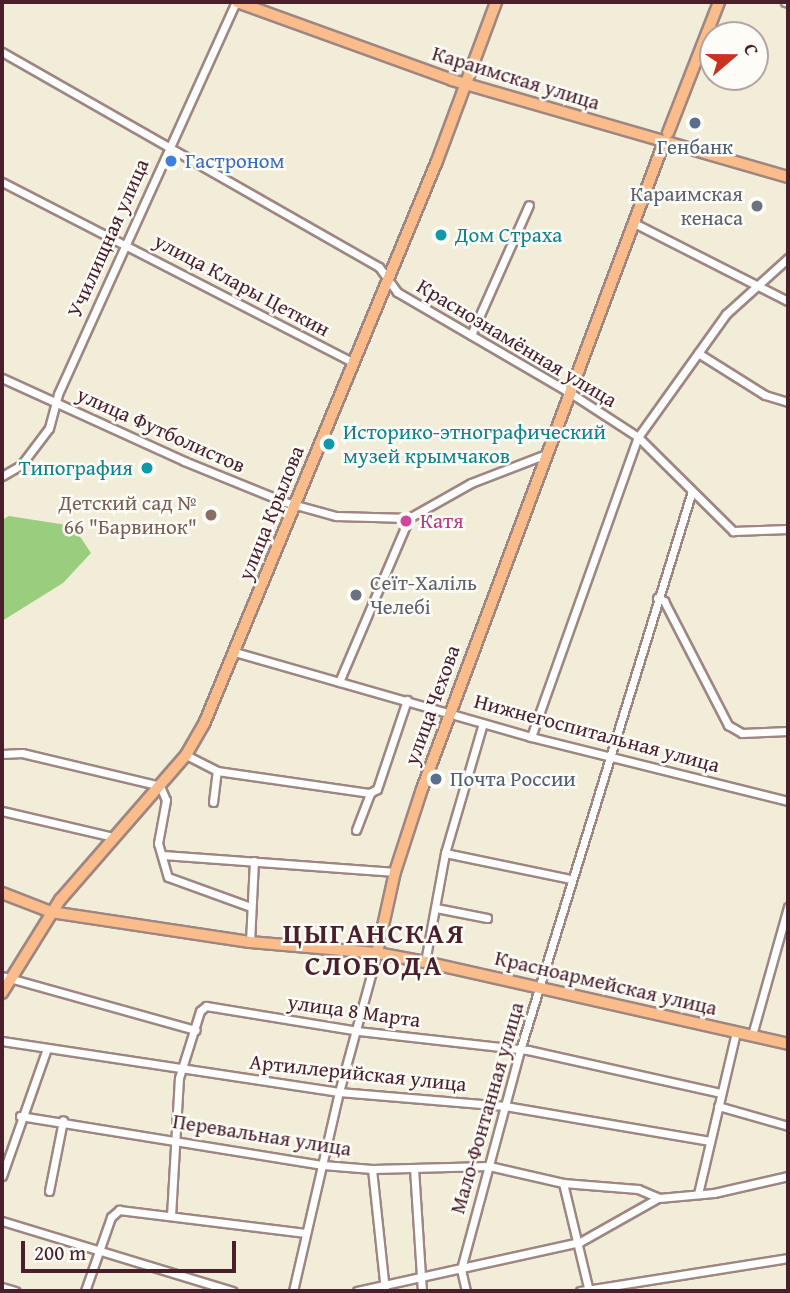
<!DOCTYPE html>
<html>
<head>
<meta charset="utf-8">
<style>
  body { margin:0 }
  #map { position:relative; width:790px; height:1293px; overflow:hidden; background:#f2edd8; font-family:"Gentium Book Plus",serif }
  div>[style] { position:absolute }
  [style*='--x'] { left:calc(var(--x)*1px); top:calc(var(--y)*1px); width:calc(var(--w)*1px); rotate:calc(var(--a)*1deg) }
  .green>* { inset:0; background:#9ace7e }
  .roads { filter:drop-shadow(2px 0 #9e8682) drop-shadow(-2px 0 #9e8682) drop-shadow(0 2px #9e8682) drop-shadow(0 -2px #9e8682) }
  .minor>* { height:7px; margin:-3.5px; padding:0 3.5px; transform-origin:3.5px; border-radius:3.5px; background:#fff }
  .major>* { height:10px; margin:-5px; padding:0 5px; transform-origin:5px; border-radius:5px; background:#f9bc8a }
  .dots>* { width:19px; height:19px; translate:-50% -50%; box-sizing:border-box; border:4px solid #fdfcf7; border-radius:50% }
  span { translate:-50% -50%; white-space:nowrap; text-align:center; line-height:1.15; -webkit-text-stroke:5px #fdfcf7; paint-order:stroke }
  .street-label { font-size:21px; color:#4a1f2b }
  .service-label { font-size:21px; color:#4e5e75 }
  .left { translate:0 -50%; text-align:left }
  .shop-label { font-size:21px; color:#366cbe }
  .worship-label { font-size:21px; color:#5b616d }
  .right { translate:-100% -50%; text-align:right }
  .culture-label { font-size:21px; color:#0d838f }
  .education-label { font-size:21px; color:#785e54 }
  .hotel-label { font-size:21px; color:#b23c85 }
  .district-label { font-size:28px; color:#4a1f2b; font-weight:700; letter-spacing:2px }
  .frame { position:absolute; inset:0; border:4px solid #4a1f2b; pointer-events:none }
  .north { position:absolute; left:699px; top:21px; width:70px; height:70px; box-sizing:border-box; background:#fdfcf7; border:2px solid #b5a4a5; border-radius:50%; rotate:70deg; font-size:19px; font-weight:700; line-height:28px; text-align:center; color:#4a1f2b }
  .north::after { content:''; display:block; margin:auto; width:24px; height:32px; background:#c8321e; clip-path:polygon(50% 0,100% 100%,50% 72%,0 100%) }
  .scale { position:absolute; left:21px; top:1241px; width:215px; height:32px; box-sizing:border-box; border:4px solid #4a1f2b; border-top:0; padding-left:9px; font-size:21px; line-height:24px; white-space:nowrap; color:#4a1f2b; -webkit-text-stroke:5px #fdfcf7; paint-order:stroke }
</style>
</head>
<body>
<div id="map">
  <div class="green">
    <div style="clip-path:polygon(9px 516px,73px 526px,91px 553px,63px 583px,2px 621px,2px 520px)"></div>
  </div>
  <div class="roads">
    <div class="minor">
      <div style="--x:785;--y:2;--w:3;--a:18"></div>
      <div style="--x:2;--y:52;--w:434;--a:29.7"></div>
      <div style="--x:379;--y:267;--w:31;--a:54"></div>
      <div style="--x:397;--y:292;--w:199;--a:30.2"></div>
      <div style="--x:569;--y:392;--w:82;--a:33.1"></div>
      <div style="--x:638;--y:437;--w:134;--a:44.7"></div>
      <div style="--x:733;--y:531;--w:55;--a:-2.1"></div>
      <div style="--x:2;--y:182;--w:396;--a:27.2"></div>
      <div style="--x:634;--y:223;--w:173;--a:26.9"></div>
      <div style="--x:471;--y:335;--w:142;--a:-66"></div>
      <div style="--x:698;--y:353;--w:79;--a:32.1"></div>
      <div style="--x:765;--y:395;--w:24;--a:17"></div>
      <div style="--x:2;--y:378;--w:200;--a:24.5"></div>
      <div style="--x:184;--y:461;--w:109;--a:22.1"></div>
      <div style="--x:285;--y:502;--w:53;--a:15.4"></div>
      <div style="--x:336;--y:516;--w:73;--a:1.6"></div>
      <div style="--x:409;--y:518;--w:71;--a:-29.4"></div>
      <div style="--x:471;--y:483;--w:80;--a:-21.1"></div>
      <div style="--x:2;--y:476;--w:22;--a:-30"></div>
      <div style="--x:21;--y:465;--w:46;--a:-52.9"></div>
      <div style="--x:49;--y:428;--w:35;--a:-75"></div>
      <div style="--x:58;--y:394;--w:431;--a:-65.6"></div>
      <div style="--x:657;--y:598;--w:8;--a:23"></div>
      <div style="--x:664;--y:601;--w:140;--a:62.7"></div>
      <div style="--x:728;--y:725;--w:16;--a:30"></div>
      <div style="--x:742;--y:733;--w:46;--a:-2.5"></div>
      <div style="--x:235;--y:652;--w:308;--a:16"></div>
      <div style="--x:531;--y:737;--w:265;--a:14"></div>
      <div style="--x:339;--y:682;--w:178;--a:-66.9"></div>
      <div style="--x:531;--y:737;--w:319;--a:-70.4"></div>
      <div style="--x:638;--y:437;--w:151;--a:-54.4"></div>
      <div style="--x:726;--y:314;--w:84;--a:-42.1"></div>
      <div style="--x:2;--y:754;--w:20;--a:-3"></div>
      <div style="--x:22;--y:753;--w:142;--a:13.4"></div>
      <div style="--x:160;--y:786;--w:15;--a:67"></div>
      <div style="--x:166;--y:800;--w:44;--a:100.5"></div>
      <div style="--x:158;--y:843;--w:35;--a:74"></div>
      <div style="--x:168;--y:877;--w:88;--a:19.9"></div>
      <div style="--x:186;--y:755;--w:35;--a:27"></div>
      <div style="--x:217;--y:771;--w:155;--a:8.2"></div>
      <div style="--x:213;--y:802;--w:31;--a:-83"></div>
      <div style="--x:2;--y:811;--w:115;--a:13.1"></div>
      <div style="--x:356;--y:830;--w:40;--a:-69"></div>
      <div style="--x:370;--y:793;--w:8;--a:-30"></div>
      <div style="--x:377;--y:789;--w:94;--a:-71.4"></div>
      <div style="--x:445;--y:853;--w:129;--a:11.7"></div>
      <div style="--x:163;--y:855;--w:233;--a:4.2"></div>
      <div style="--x:436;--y:908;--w:52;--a:11.1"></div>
      <div style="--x:250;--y:942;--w:81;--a:-87.2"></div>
      <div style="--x:425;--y:962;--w:111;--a:-79.6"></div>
      <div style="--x:445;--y:853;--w:135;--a:-73.7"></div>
      <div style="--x:2;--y:976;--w:201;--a:15.6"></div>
      <div style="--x:752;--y:1035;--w:133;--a:-74.3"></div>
      <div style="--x:2;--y:1041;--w:341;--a:8.6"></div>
      <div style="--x:339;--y:1092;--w:167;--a:4.8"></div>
      <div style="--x:505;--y:1106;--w:208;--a:9.7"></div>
      <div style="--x:718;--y:1106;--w:73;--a:15.9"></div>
      <div style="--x:20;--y:1116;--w:307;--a:9.2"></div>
      <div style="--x:323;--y:1165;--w:49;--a:4.7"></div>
      <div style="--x:372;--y:1169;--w:117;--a:-1.5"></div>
      <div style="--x:489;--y:1166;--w:76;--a:12.9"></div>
      <div style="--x:563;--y:1183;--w:75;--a:4.6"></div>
      <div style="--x:638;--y:1189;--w:23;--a:23"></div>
      <div style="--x:659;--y:1198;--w:55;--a:-5.2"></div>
      <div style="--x:714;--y:1193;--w:76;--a:-12.9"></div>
      <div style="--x:414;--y:1168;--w:123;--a:86.3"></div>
      <div style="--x:372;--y:1169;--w:123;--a:83.9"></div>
      <div style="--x:2;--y:1176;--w:133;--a:-70.6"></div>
      <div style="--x:563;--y:1183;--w:111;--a:76.5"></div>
      <div style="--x:49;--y:1191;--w:72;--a:-78.8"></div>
      <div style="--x:698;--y:1194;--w:166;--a:-76.8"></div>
      <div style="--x:171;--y:1216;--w:138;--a:-86.7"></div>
      <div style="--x:179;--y:1078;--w:70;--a:-72.6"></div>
      <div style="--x:200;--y:1011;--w:8;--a:-40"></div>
      <div style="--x:206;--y:1006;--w:154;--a:9.3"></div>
      <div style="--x:358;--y:1031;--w:171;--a:6.4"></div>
      <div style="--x:528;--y:1050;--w:198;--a:12.6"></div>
      <div style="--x:2;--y:1221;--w:241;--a:16.9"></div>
      <div style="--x:2;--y:1287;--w:14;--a:17"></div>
      <div style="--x:85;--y:1291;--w:78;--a:-70.6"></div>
      <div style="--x:111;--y:1217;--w:11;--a:-41"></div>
      <div style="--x:119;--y:1210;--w:188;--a:7"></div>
      <div style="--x:293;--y:1291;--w:204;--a:-77"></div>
      <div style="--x:339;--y:1092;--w:144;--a:-74.7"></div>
      <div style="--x:357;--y:1291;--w:228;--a:-12.4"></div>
      <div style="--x:580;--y:1242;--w:90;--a:-29.4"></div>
      <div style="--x:466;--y:1291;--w:23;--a:-103"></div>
      <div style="--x:461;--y:1269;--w:227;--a:-74.9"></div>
      <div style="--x:520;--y:1050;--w:582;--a:-72.9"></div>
      <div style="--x:580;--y:1291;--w:211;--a:-9"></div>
    </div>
    <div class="major">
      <div style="--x:237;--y:2;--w:229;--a:19.9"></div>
      <div style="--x:452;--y:80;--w:350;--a:16.1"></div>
      <div style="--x:668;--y:133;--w:141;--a:-68.7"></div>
      <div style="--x:2;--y:893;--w:53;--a:21.2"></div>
      <div style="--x:51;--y:912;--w:201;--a:8.6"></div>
      <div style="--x:250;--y:942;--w:127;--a:5"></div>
      <div style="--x:377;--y:953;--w:49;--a:10.6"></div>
      <div style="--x:425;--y:962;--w:372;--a:12.7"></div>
      <div style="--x:377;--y:953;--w:83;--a:-77.5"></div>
      <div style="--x:395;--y:872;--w:87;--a:-72"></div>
      <div style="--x:422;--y:789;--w:682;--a:-69.49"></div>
      <div style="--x:2;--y:993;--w:110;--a:-58.1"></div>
      <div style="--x:60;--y:900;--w:192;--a:-49"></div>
      <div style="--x:186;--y:755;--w:36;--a:-60"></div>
      <div style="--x:204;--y:724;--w:609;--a:-67.52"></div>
      <div style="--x:437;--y:161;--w:170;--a:-69.6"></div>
    </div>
  </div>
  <div class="dots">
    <div style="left:695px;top:123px;background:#5c6f8a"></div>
    <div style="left:171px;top:161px;background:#3f7fe0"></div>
    <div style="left:757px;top:206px;background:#6b7280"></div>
    <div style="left:441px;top:235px;background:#0f9aa8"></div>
    <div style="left:329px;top:444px;background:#0f9aa8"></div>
    <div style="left:147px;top:468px;background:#0f9aa8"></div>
    <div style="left:211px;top:515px;background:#8d6e63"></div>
    <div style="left:406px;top:521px;background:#d1479c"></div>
    <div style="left:356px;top:595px;background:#6b7280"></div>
    <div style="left:436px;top:779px;background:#5c6f8a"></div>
  </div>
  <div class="street-label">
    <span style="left:516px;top:78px;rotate:17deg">Караимская улица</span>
    <span style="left:108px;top:238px;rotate:-66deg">Училищная улица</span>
    <span style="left:242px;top:285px;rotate:28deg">улица Клары Цеткин</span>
    <span style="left:517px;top:343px;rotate:31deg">Краснознамённая улица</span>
    <span style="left:161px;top:430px;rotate:24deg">улица Футболистов</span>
    <span style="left:271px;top:513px;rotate:-68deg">улица Крылова</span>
    <span style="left:432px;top:705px;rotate:-70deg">улица Чехова</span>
    <span style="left:597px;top:733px;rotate:15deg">Нижнегоспитальная улица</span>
    <span style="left:606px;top:983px;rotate:13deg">Красноармейская улица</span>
    <span style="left:354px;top:1011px;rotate:8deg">улица 8 Марта</span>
    <span style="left:358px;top:1073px;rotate:6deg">Артиллерийская улица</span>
    <span style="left:487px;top:1108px;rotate:-74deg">Мало-Фонтанная улица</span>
    <span style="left:262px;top:1135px;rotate:9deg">Перевальная улица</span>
  </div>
  <div class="service-label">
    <span style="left:695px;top:147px">Генбанк</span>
    <span class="left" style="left:450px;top:779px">Почта России</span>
  </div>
  <div class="shop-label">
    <span class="left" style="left:185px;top:161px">Гастроном</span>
  </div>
  <div class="worship-label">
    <span class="right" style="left:743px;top:206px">Караимская<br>кенаса</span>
    <span class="left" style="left:370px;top:595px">Сеїт-Халіль<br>Челебі</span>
  </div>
  <div class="culture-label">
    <span class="left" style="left:455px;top:235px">Дом Страха</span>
    <span class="left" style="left:343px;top:444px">Историко-этнографический<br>музей крымчаков</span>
    <span class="right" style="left:133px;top:468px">Типография</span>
  </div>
  <div class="education-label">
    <span class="right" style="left:197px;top:515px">Детский сад №<br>66 "Барвинок"</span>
  </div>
  <div class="hotel-label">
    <span class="left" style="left:420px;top:521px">Катя</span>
  </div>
  <div class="district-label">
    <span style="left:374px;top:949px">ЦЫГАНСКАЯ<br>СЛОБОДА</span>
  </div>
  <div class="frame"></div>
  <div class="north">С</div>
  <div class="scale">200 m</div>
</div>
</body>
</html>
